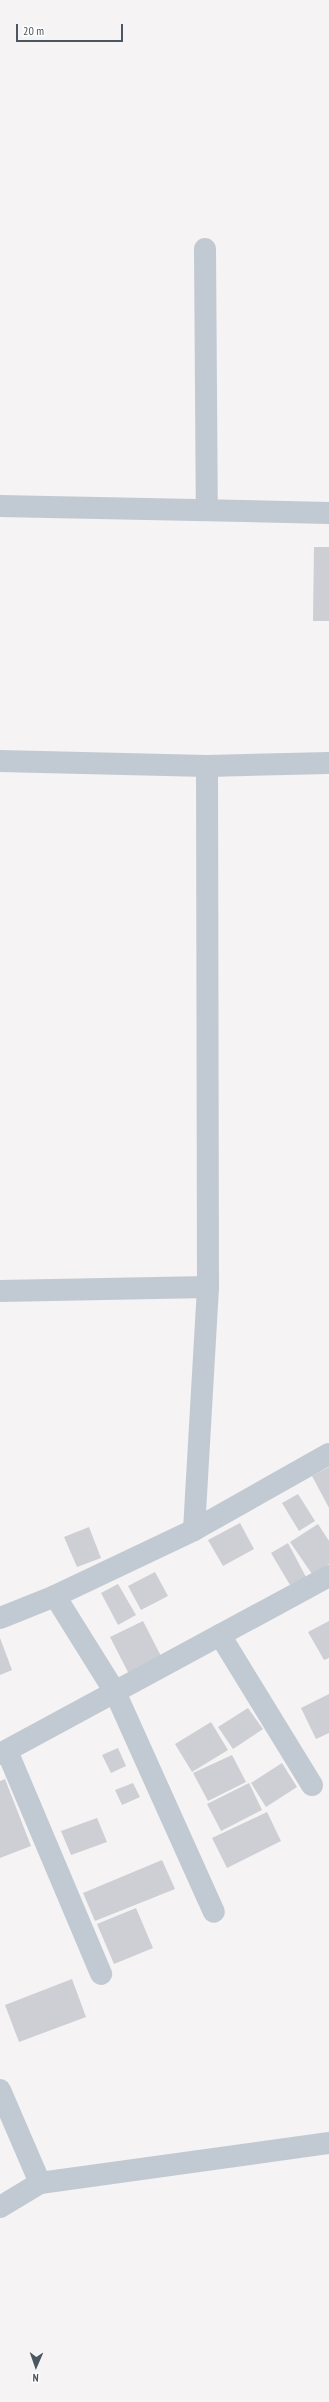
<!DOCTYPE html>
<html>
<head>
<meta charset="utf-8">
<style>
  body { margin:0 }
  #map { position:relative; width:329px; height:2402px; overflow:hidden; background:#f5f3f3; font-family:"PT Sans Narrow",sans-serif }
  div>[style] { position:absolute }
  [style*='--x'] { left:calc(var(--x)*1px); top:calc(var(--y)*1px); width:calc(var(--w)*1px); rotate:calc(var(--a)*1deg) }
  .building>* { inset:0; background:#cdcfd5 }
  .minor>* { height:22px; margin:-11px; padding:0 11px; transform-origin:11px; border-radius:11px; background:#c1cad2 }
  span { translate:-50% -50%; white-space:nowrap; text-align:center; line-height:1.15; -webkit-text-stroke:3.5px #fff; paint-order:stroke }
  .north { position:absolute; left:16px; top:2346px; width:40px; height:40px; -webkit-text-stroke:3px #fff; paint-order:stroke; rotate:182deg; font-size:11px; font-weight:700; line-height:16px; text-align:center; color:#4a5661 }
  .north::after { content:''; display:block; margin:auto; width:14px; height:18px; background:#4a5661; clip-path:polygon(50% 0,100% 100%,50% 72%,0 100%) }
  .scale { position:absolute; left:16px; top:24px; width:107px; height:18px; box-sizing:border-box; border:2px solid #4a5661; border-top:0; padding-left:5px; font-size:12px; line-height:14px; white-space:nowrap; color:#4a5661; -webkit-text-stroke:3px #fff; paint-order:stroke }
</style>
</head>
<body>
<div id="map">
  <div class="building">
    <div style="clip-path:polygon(314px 547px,329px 547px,329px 621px,313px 621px)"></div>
    <div style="clip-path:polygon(329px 1467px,329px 1508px,312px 1476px)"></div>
    <div style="clip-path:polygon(298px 1494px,315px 1521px,299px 1531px,282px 1503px)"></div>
    <div style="clip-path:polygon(240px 1523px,254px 1549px,223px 1566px,208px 1540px)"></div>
    <div style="clip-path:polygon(318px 1524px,329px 1541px,329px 1564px,312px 1574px,290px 1542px)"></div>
    <div style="clip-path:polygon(89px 1527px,101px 1558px,77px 1567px,64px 1537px)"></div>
    <div style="clip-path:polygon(288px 1543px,306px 1577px,290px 1585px,271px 1553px)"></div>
    <div style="clip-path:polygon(155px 1572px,168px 1596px,141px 1610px,128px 1586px)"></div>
    <div style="clip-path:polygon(118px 1584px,136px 1615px,118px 1625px,101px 1593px)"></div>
    <div style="clip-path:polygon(143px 1621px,163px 1660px,130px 1676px,110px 1637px)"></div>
    <div style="clip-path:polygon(329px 1621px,329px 1658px,324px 1660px,308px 1632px)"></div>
    <div style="clip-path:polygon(0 1638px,12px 1670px,0 1675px)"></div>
    <div style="clip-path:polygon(329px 1694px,329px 1733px,316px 1739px,301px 1708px)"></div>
    <div style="clip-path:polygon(248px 1708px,263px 1729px,233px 1749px,218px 1727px)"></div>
    <div style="clip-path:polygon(211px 1722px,228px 1750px,192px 1772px,175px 1744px)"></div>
    <div style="clip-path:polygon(118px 1748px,126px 1766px,111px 1773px,102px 1755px)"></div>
    <div style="clip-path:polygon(232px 1755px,246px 1782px,208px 1801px,193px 1773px)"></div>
    <div style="clip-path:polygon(282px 1763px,297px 1787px,266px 1807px,251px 1783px)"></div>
    <div style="clip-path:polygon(5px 1779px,31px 1846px,0 1858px,0 1781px)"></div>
    <div style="clip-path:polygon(133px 1783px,140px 1797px,122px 1805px,115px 1790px)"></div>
    <div style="clip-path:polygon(249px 1783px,262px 1810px,221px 1831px,207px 1804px)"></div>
    <div style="clip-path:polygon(267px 1812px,281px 1841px,227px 1868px,212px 1838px)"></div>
    <div style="clip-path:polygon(97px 1818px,107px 1842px,71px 1855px,61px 1831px)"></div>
    <div style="clip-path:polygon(162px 1860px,175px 1889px,95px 1921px,83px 1893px)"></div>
    <div style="clip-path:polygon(136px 1908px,153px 1948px,114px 1964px,97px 1924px)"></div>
    <div style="clip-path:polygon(72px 1979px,86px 2017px,19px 2042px,5px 2005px)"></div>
  </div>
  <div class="minor">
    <div style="--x:205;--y:249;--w:261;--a:89.6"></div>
    <div style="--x:0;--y:506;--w:329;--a:1.2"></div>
    <div style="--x:0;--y:761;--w:207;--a:1.4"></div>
    <div style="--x:207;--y:766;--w:122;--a:-1.4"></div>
    <div style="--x:0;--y:1291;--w:208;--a:-1.1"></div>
    <div style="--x:194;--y:1530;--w:243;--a:-86.7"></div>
    <div style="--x:208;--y:1287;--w:521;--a:-90.11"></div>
    <div style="--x:55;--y:1596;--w:113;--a:58"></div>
    <div style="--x:115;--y:1692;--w:241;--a:65.8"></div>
    <div style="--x:0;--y:1618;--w:59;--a:-21.8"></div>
    <div style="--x:55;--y:1596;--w:154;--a:-25.4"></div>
    <div style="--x:194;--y:1530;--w:155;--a:-29.4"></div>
    <div style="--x:220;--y:1635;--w:176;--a:58.5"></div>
    <div style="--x:7;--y:1751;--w:242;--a:67.1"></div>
    <div style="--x:0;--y:1754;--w:374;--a:-28.4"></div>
    <div style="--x:0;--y:2090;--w:101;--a:66.7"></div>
    <div style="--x:0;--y:2207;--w:47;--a:-31"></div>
    <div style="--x:40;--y:2183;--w:292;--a:-7.9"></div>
  </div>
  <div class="north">N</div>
  <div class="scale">20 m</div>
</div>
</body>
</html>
